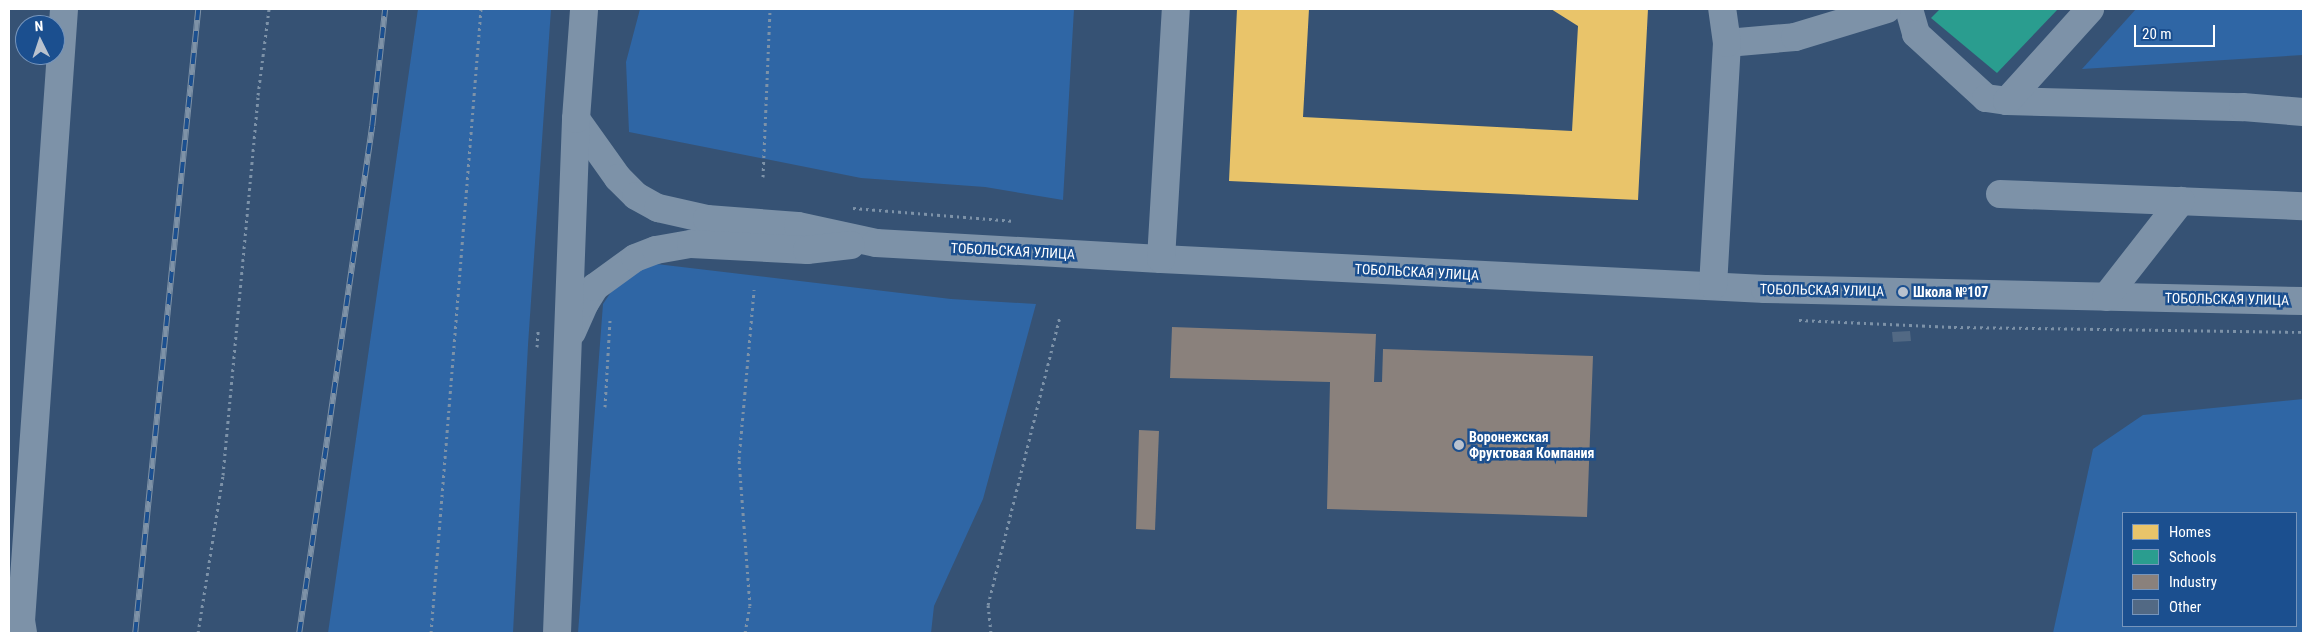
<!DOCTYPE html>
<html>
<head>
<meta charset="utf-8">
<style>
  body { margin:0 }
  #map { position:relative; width:2312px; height:642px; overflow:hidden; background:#365274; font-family:"Roboto Condensed",sans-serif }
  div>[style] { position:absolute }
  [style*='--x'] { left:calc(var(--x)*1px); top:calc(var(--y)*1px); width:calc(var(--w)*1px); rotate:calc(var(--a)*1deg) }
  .green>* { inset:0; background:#2f66a5 }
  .homes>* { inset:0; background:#e9c46a }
  .schools>* { inset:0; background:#2a9d8f }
  .industry>* { inset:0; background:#8a817c }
  .building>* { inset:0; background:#526984 }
  .path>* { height:3px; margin-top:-1.5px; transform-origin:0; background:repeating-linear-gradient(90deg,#7d92a8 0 2.5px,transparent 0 6.5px) }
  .minor>* { height:28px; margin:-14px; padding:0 14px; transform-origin:14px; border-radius:14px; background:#7d92a8 }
  .rail>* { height:5.5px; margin-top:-2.75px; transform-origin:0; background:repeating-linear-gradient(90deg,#1b4f8f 0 11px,#7e92a7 0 22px); box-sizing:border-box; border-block:1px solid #7e92a7 }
  .dots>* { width:14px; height:14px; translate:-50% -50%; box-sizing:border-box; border:2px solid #1b4f8f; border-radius:50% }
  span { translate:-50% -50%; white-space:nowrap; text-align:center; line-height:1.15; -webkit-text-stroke:5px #1b4f8f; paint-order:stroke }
  .street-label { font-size:14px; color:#fff }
  .poi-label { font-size:14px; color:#fff; font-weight:700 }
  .left { translate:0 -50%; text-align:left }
  .frame { position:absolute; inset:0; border:10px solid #fff; pointer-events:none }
  .legend { position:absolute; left:2122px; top:512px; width:175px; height:115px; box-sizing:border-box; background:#1b4f8f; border:1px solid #7695bc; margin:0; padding:6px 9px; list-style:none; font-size:15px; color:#fff }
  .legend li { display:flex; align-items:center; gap:10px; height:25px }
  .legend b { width:25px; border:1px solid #7695bc }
  .north { position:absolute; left:15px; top:15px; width:50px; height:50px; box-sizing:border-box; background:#1b4f8f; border:1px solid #7695bc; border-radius:50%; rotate:356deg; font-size:14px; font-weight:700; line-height:20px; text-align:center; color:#fff }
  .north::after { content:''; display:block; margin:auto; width:18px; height:22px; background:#b9c2ce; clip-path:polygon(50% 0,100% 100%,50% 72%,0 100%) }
  .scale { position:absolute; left:2134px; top:25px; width:81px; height:22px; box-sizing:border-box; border:2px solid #fff; border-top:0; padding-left:6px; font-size:15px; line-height:18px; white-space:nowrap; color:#fff; -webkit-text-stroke:4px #1b4f8f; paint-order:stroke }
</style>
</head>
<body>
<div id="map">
  <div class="green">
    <div style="clip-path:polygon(418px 9px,551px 9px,528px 345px,513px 633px,328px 633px)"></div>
    <div style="clip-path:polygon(640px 9px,1074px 9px,1063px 200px,985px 187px,861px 178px,629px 132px,626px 62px)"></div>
    <div style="clip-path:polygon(2136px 9px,2303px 9px,2303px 55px,2082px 69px)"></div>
    <div style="clip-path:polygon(648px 263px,951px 299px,1036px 304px,983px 499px,934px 606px,931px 633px,578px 633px,603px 304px,615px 286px)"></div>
    <div style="clip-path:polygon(evenodd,2303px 399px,2303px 633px,2053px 633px,2093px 449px,2143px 415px,2303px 399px,2296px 513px,2296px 626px,2123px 626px,2123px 513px,2296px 513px)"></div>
  </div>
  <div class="homes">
    <div style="clip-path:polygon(1237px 9px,1309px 9px,1303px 117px,1572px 131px,1578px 26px,1551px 9px,1648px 9px,1638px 200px,1229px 181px)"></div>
  </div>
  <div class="schools">
    <div style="clip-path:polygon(1940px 9px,2058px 9px,1997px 73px,1931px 18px)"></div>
  </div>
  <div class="industry">
    <div style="clip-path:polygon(1172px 327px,1376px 334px,1374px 382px,1382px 382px,1383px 349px,1593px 356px,1587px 517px,1327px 509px,1330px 382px,1170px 378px)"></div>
    <div style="clip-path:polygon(1139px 430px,1159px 431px,1155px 530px,1136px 529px)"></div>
  </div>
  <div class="building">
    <div style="clip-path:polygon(1910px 331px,1911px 341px,1893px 342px,1892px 332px)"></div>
  </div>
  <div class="path">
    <div style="--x:763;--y:177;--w:168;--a:-87.6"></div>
    <div style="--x:853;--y:208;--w:162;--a:4.6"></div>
    <div style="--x:1799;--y:320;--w:155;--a:2.6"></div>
    <div style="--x:1954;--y:327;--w:349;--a:0.8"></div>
    <div style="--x:537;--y:347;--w:16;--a:-86"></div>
    <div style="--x:605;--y:407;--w:88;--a:-86.7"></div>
    <div style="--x:198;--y:633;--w:160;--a:-81"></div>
    <div style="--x:223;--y:475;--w:382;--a:-84.7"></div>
    <div style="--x:258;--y:95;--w:87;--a:-82.7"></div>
    <div style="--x:431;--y:633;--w:626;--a:-85.42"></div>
    <div style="--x:745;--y:633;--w:27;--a:-80"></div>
    <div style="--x:750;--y:606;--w:147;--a:-94.3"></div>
    <div style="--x:739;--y:459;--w:170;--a:-84.9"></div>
    <div style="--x:991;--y:633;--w:28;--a:-96"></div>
    <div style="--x:988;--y:605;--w:298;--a:-76"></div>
  </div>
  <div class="minor">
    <div style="--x:1909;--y:9;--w:26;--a:74"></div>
    <div style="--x:1916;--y:34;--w:95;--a:42.4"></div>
    <div style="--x:1986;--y:98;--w:21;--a:8"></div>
    <div style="--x:2007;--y:101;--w:236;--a:1.5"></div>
    <div style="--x:2243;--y:107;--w:60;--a:4.8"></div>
    <div style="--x:1727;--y:43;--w:68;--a:-5"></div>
    <div style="--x:1795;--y:37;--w:96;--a:-16.9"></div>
    <div style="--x:2007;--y:101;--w:124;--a:-47.9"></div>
    <div style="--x:576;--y:119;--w:72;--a:54.6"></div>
    <div style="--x:618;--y:178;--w:25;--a:45"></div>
    <div style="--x:636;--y:196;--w:25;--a:29"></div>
    <div style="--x:658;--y:208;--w:50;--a:12.7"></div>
    <div style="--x:707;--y:219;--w:91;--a:4.4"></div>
    <div style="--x:798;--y:226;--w:80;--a:12.3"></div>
    <div style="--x:876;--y:243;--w:285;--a:3.2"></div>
    <div style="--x:1161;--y:259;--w:605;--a:2.84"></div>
    <div style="--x:1765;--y:289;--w:538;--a:1.28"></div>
    <div style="--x:2000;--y:194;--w:303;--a:2.3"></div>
    <div style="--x:1161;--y:259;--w:250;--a:-86.6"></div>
    <div style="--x:1713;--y:286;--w:243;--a:-86.7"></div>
    <div style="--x:1727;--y:43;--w:34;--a:-98"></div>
    <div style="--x:2106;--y:297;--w:122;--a:-52"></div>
    <div style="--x:572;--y:332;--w:32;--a:-66"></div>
    <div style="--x:585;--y:303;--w:19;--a:-58"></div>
    <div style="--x:595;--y:287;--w:49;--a:-35.9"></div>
    <div style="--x:635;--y:258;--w:22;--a:-21"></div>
    <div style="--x:656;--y:250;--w:36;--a:-10"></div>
    <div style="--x:691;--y:244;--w:116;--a:3"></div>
    <div style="--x:807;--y:250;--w:44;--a:-6.5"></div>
    <div style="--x:23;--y:633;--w:12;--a:-99"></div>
    <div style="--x:21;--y:621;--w:614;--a:-85.98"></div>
    <div style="--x:557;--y:633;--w:514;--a:-87.88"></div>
    <div style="--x:576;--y:119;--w:110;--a:-85.8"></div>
  </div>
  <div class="rail">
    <div style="--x:135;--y:633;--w:627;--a:-84.23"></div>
    <div style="--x:299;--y:633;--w:512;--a:-81.81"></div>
    <div style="--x:372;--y:126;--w:118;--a:-83.7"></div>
  </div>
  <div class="dots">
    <div style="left:1903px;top:292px;background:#b9c2ce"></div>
    <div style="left:1459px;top:445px;background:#b9c2ce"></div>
  </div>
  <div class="street-label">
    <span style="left:1013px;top:251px;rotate:3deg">ТОБОЛЬСКАЯ УЛИЦА</span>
    <span style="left:1417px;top:272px;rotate:3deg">ТОБОЛЬСКАЯ УЛИЦА</span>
    <span style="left:1822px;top:290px;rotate:1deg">ТОБОЛЬСКАЯ УЛИЦА</span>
    <span style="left:2227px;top:299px;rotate:1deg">ТОБОЛЬСКАЯ УЛИЦА</span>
  </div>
  <div class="poi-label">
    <span class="left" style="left:1913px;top:292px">Школа №107</span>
    <span class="left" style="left:1469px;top:445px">Воронежская<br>Фруктовая Компания</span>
  </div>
  <div class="frame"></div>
  <ul class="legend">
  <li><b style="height:14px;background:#e9c46a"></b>Homes</li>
  <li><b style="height:14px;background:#2a9d8f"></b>Schools</li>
  <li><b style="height:14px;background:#8a817c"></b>Industry</li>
  <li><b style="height:14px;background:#526984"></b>Other</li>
  </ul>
  <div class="north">N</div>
  <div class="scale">20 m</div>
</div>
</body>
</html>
